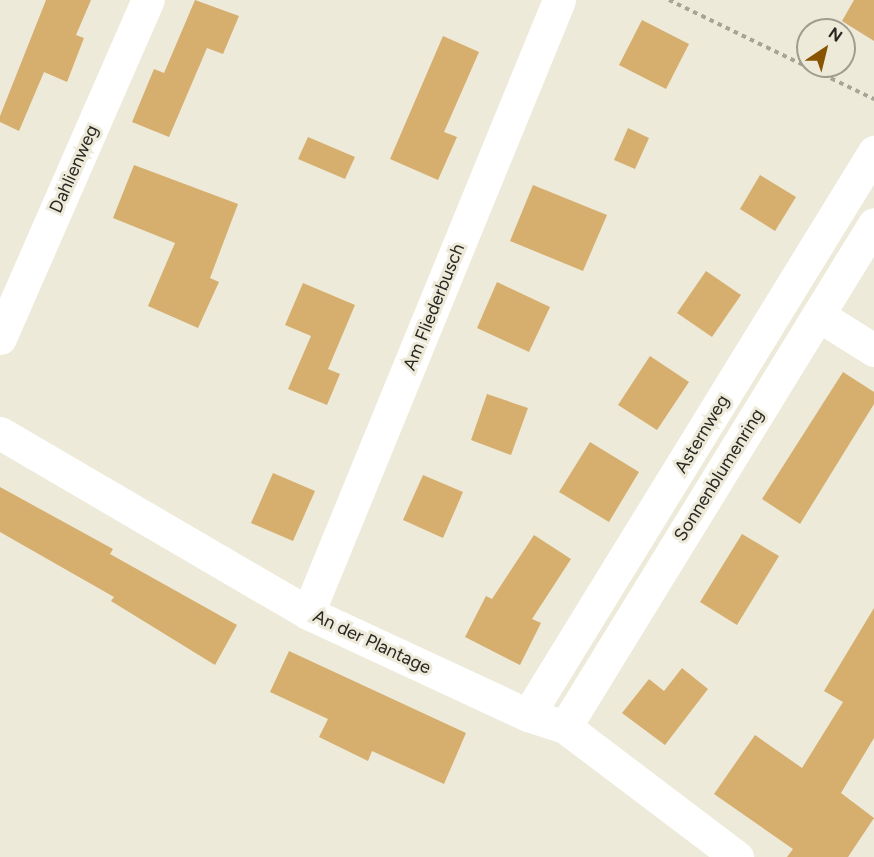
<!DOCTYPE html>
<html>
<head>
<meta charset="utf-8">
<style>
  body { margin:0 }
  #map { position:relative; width:874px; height:857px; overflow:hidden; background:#edead9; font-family:Figtree,sans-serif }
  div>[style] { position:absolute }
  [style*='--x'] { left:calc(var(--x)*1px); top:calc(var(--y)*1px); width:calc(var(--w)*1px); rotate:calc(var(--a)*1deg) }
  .building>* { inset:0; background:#d6af6f }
  .path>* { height:4px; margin-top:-2px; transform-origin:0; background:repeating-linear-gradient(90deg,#a6a497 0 4.5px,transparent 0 9px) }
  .minor>* { height:33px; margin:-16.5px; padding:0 16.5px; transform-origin:16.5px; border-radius:16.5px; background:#fff }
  span { translate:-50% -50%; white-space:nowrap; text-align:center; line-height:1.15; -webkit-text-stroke:6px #edead9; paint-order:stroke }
  .street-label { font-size:18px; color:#292822 }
  .north { position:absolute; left:796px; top:18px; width:60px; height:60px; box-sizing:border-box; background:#edead9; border:2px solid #9f9c90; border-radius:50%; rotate:35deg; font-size:16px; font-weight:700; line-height:24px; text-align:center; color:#292822 }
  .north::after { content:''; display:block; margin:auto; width:21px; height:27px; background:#885400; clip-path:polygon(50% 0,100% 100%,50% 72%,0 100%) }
</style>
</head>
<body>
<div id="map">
  <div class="building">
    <div style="clip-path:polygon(46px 0,91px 0,76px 35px,84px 38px,67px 82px,44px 72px,19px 131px,0 122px,0 116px)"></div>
    <div style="clip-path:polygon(195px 0,239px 16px,223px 54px,207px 48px,169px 137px,132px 122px,154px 69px,164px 73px)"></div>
    <div style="clip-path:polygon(854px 0,874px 0,874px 41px,842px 21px)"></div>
    <div style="clip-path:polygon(642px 20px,689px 44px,666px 89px,619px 65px)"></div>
    <div style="clip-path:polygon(443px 36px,479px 52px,444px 132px,457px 137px,438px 180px,390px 159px)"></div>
    <div style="clip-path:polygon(628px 128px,649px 138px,635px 169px,614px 160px)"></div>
    <div style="clip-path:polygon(308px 137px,355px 157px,345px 179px,298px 159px)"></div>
    <div style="clip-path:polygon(134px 165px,238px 204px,210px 278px,219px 282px,198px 328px,148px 306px,175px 243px,113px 218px)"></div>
    <div style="clip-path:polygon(760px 175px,796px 197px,775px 231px,740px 209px)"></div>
    <div style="clip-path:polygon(533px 185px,607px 215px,583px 271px,510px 241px)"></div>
    <div style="clip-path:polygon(706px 271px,741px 295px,712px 337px,677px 313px)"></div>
    <div style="clip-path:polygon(497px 282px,550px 307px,529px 352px,477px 328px)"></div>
    <div style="clip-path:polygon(303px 283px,355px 305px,328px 369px,340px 374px,327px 405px,288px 389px,311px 336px,285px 325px)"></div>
    <div style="clip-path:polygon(650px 356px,689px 382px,657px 430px,618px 405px)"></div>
    <div style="clip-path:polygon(843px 372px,874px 392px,874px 404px,800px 524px,762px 499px)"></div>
    <div style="clip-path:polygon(487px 394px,528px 408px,511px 455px,471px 440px)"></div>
    <div style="clip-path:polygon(590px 442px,639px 472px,609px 522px,559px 492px)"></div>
    <div style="clip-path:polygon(273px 473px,315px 491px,293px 541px,251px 523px)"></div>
    <div style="clip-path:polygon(423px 475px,463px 492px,443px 538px,403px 520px)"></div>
    <div style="clip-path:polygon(0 487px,113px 549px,110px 554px,237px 625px,215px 665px,111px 601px,114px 597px,0 532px)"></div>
    <div style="clip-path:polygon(742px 534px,779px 556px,737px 625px,700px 602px)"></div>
    <div style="clip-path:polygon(534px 535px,571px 559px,532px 619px,541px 623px,520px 665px,465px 637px,486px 596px,492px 599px)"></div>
    <div style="clip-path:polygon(874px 608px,874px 738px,841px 793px,874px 818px,848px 857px,787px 857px,793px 849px,714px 794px,755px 735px,802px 768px,843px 702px,824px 691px)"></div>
    <div style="clip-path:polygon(289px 651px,466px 733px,444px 784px,372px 751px,368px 761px,319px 737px,328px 719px,270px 692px)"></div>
    <div style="clip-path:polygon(682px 668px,708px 689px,665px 745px,622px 713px,649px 679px,664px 691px)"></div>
  </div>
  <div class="path">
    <div style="--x:669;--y:0;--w:228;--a:25.8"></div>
  </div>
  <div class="minor">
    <div style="--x:818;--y:315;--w:66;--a:32"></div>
    <div style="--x:0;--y:338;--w:369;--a:-66.4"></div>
    <div style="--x:0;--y:433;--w:357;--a:30.3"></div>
    <div style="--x:308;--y:613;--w:242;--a:24.9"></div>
    <div style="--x:528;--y:715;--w:39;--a:18"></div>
    <div style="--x:565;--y:727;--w:216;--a:37.1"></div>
    <div style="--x:308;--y:613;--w:662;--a:-67.73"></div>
    <div style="--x:528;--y:715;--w:661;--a:-58.43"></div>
    <div style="--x:565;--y:727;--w:590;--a:-58.44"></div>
  </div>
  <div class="street-label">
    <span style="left:74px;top:169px;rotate:-66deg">Dahlienweg</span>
    <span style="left:434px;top:307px;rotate:-68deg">Am Fliederbusch</span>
    <span style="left:702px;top:434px;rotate:-59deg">Asternweg</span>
    <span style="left:719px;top:475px;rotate:-58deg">Sonnenblumenring</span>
    <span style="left:372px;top:642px;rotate:25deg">An der Plantage</span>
  </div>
  <div class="north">N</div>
</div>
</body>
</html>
